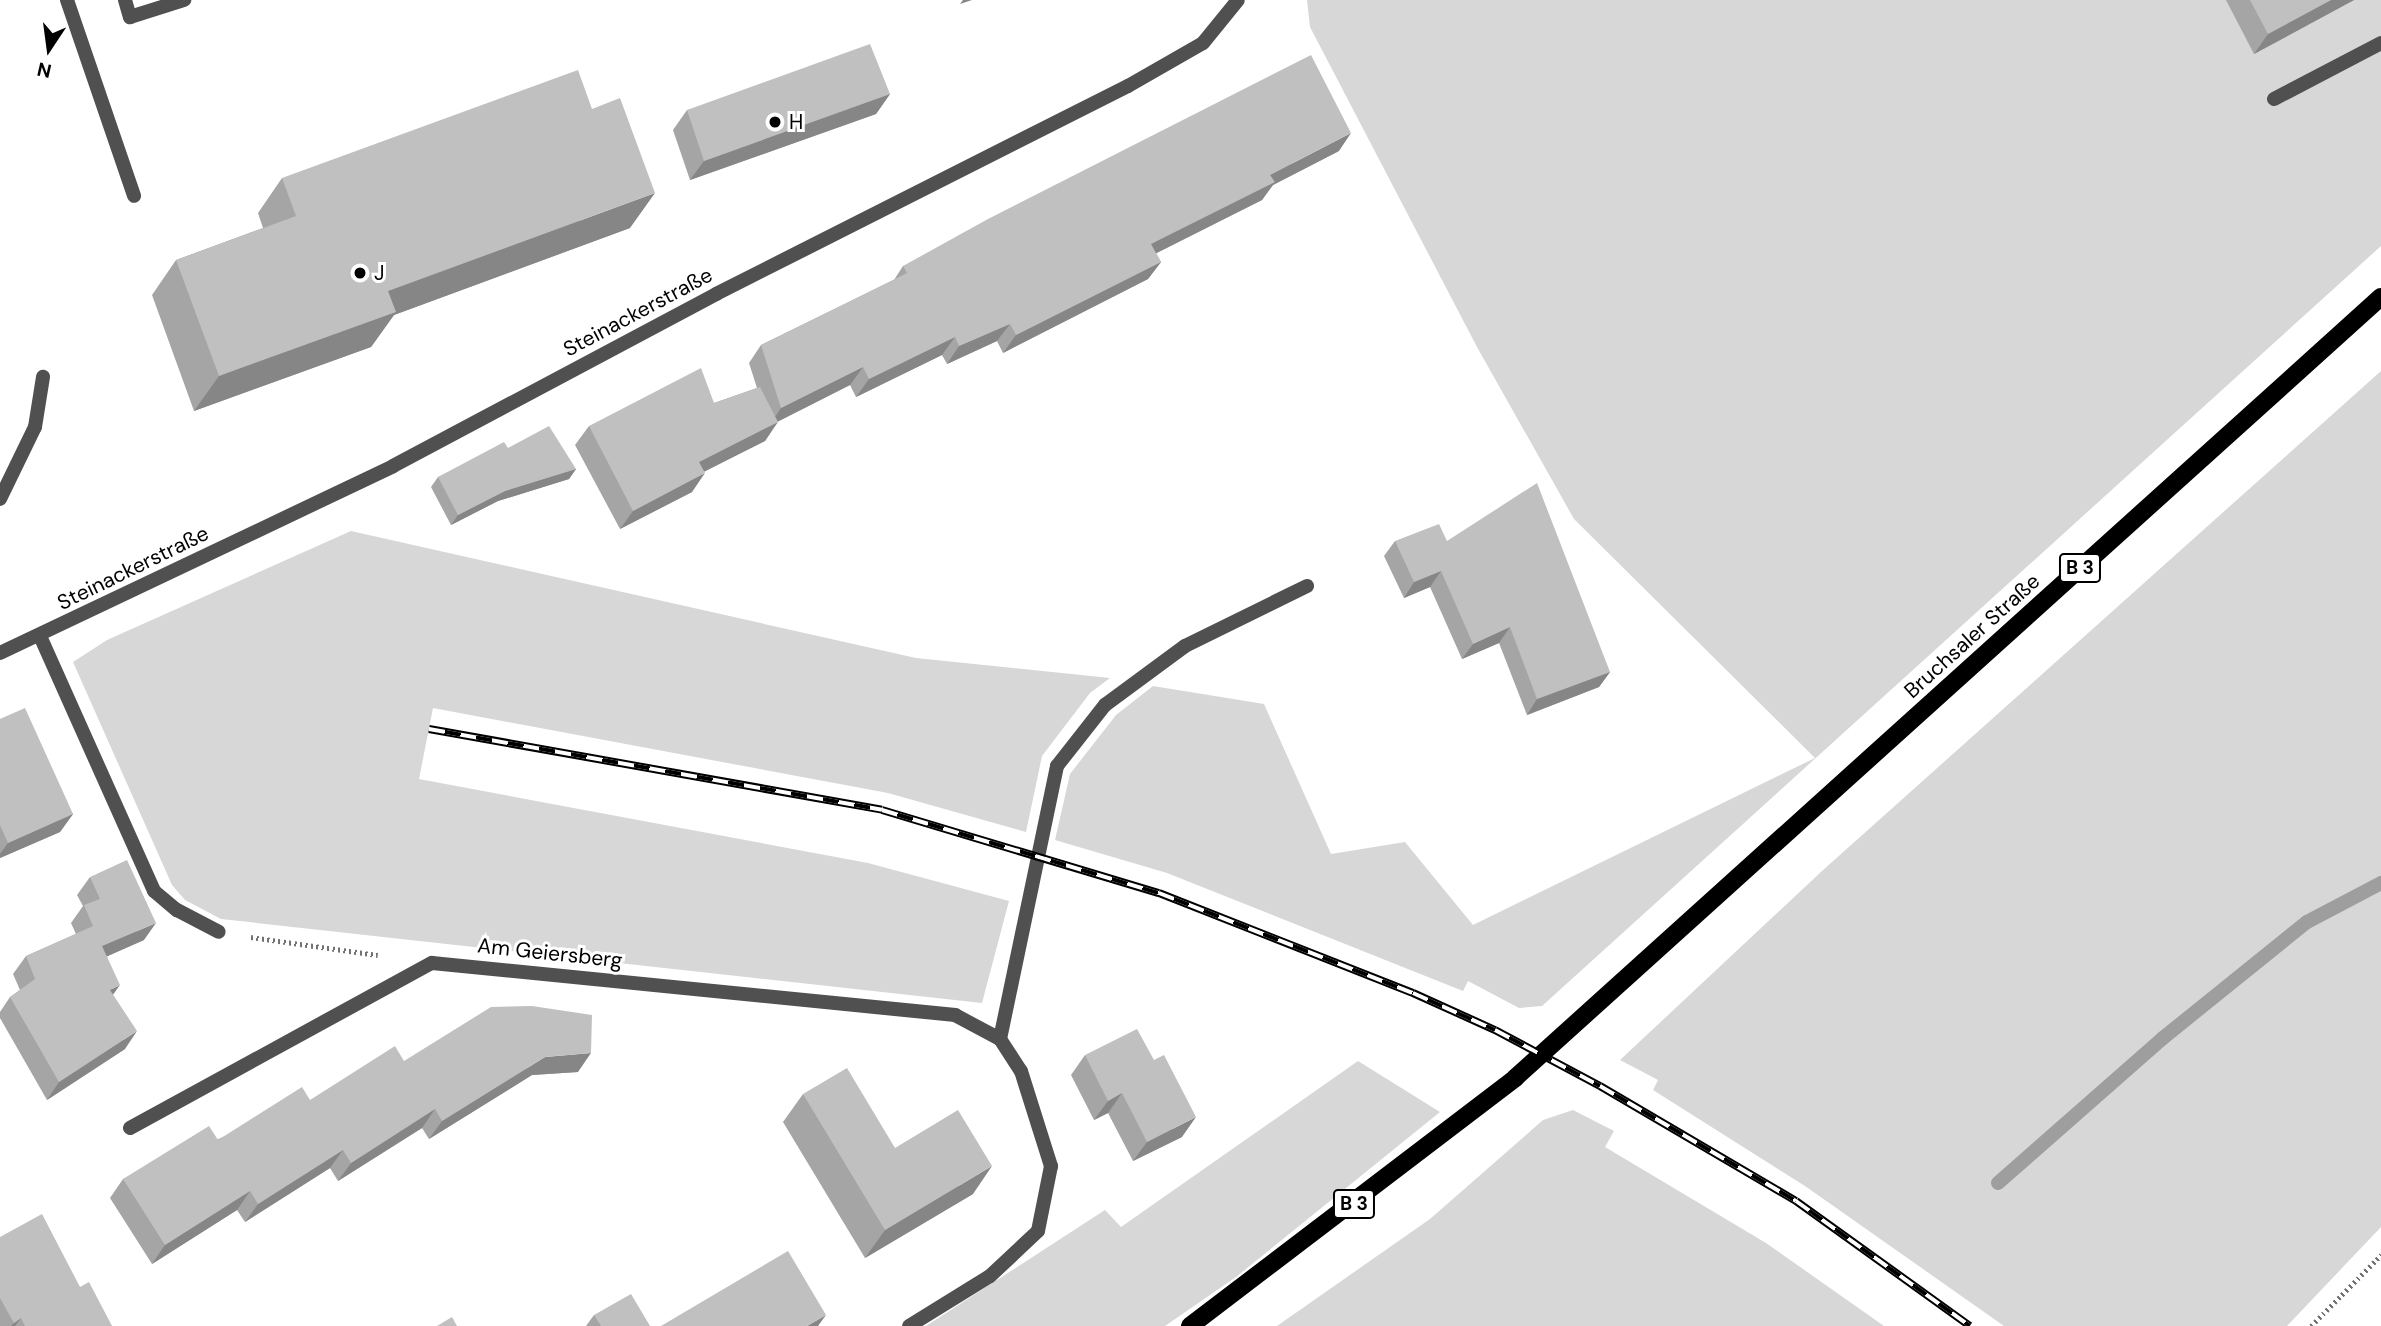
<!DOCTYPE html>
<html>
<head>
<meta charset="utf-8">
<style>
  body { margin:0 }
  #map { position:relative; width:2381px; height:1326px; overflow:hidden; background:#fff; font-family:"DM Sans",sans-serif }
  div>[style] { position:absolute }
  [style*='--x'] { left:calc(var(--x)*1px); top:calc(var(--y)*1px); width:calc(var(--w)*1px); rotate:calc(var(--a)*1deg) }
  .green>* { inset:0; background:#d7d7d7 }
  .stream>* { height:14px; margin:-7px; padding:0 7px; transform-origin:7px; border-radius:7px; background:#9e9e9e }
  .path>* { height:4.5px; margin-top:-2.25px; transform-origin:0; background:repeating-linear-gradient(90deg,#727272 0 2px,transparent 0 5.5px) }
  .service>* { height:14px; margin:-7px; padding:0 7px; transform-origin:7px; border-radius:7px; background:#505050 }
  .minor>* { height:14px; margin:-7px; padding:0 7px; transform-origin:7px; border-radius:7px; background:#505050 }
  .primary>* { height:18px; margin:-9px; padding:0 9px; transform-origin:9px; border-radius:9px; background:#000 }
  .rail>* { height:8px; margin-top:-4px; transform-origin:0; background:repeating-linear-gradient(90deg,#fff 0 16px,#000 0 32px); box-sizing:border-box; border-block:2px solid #000 }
  .wall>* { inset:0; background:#a5a5a5 }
  .shaded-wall>* { inset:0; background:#868686 }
  .building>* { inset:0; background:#c0c0c0 }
  .dots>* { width:19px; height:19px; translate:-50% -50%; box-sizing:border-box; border:4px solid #fff; border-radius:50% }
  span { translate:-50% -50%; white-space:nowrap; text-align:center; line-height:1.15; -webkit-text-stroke:6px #fff; paint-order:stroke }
  .shield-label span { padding:2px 5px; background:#fff; border:2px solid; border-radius:5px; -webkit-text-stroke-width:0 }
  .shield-label { font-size:19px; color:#000; font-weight:700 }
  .poi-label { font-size:21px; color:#000 }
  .left { translate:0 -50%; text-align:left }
  .street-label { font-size:21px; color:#000 }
  .north { position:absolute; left:14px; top:14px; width:70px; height:70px; -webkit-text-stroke:5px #fff; paint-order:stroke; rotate:193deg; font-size:19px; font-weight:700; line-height:28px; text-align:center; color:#000 }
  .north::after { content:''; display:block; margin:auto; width:24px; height:32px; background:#000; clip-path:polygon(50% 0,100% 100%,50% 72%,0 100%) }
</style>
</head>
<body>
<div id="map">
  <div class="green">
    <div style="clip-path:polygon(1307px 0,2381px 0,2381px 246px,1542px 1006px,1519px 1008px,1468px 981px,1463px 991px,1167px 873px,1055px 840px,1070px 774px,1116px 715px,1153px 686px,1264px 704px,1331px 854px,1405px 842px,1473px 925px,1815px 758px,1574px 519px,1477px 347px,1310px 27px)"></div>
    <div style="clip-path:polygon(2381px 371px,2381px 1227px,2287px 1326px,2004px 1326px,1805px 1186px,1653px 1090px,1658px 1080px,1620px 1060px,1822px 871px)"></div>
    <div style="clip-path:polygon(351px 531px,916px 658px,1110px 678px,1090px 693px,1042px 756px,1026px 832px,888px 793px,433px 708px,419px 779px,868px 863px,1009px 901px,982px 1003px,221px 919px,185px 900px,172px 885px,73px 662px,107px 640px)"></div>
    <div style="clip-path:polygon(1358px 1061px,1440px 1112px,1236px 1277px,1165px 1326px,926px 1326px,1105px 1210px,1121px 1227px)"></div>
    <div style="clip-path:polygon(1573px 1110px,1614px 1131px,1605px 1147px,1766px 1243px,1884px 1326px,1277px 1326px,1430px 1219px,1543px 1120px)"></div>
  </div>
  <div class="stream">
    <div style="--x:1998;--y:1183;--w:220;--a:-41.3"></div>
    <div style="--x:2163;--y:1038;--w:185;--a:-38.9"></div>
    <div style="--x:2307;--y:922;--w:84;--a:-27.8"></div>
  </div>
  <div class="path">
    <div style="--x:251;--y:937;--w:128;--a:8.1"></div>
    <div style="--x:2311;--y:1326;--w:100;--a:-45.4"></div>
  </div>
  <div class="service">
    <div style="--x:67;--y:0;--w:207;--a:71.1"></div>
    <div style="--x:125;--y:0;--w:18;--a:74"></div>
    <div style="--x:130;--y:17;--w:57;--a:-17.5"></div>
    <div style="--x:2274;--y:99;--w:121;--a:-27.6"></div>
    <div style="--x:0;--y:499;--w:80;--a:-64.1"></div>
    <div style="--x:35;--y:427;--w:51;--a:-80.9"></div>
  </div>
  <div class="minor">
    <div style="--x:40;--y:636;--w:279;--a:65.9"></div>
    <div style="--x:154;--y:891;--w:30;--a:40"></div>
    <div style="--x:177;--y:910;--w:47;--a:27.6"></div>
    <div style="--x:0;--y:653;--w:435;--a:-25.4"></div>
    <div style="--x:393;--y:466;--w:366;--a:-28"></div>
    <div style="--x:716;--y:294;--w:462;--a:-26.8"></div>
    <div style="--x:1128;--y:86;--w:86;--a:-29.8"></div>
    <div style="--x:1203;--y:43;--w:55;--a:-50.9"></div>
    <div style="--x:1000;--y:1039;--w:279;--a:-78.2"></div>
    <div style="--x:1057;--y:766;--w:78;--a:-51.8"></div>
    <div style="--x:1105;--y:705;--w:99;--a:-36.4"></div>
    <div style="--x:1185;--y:646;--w:136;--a:-26.2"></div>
    <div style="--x:130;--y:1128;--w:344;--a:-28.7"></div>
    <div style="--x:432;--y:963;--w:526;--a:5.68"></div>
    <div style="--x:955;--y:1015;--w:51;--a:28.1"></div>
    <div style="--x:1000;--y:1039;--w:38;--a:57"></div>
    <div style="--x:1021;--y:1071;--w:100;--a:72.5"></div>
    <div style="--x:1051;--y:1166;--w:66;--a:101.3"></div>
    <div style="--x:1038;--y:1231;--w:66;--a:136.8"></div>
    <div style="--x:990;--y:1276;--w:95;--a:148.3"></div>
  </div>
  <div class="primary">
    <div style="--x:1190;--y:1326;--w:409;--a:-37.3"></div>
    <div style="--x:1515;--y:1078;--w:1166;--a:-42.05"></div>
  </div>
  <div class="rail">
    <div style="--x:429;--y:729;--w:460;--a:10.1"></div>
    <div style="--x:882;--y:810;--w:289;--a:16.7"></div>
    <div style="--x:1159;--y:893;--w:273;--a:21.5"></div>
    <div style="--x:1413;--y:993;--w:90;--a:24.3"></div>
    <div style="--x:1495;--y:1030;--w:119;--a:28.1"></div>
    <div style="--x:1600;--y:1086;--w:227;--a:30.4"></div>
    <div style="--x:1796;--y:1201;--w:214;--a:35.7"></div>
  </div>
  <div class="wall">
    <div style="clip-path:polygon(2226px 0,2354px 0,2254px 54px)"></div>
    <div style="clip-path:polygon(890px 94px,876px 114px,690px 180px,673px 130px,687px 110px)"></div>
    <div style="clip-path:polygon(1339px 151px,1273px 185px,1262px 200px,1156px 253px,1161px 262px,1148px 279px,1003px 353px,997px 341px,947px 364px,942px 355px,856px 397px,850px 385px,777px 422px,765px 441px,704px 471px,692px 492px,620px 529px,575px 445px,589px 426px,714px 403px,757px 388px,749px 363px,761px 345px,894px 280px,903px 266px)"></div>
    <div style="clip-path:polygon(282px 178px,630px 228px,394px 315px,371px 347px,194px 411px,152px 295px,176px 260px,263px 228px,258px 213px)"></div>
    <div style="clip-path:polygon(508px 448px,576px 469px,569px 479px,498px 501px,451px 525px,431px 487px,438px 477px)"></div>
    <div style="clip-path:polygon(1395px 541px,1447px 541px,1610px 672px,1599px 687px,1527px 715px,1499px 643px,1462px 659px,1430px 587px,1404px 598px,1384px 556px)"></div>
    <div style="clip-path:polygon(0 719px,73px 814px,60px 832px,0 858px)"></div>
    <div style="clip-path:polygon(90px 877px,144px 940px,107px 956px,113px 995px,125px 1049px,47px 1100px,0 1018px,0 1012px,10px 997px,20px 990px,13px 974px,26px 956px,76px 934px,71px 923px,83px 906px,77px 895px)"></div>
    <div style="clip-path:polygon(1085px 1055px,1182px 1137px,1133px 1161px,1108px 1113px,1094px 1120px,1071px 1075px)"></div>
    <div style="clip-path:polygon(404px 1061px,578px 1072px,532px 1075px,429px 1139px,422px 1128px,338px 1181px,330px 1168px,245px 1222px,237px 1210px,152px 1264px,110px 1198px,123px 1179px)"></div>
    <div style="clip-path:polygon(803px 1094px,895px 1148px,973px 1194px,865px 1258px,783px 1122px)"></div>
    <div style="clip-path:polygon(0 1237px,80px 1287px,112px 1326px,0 1326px)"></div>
    <div style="clip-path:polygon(594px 1315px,650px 1326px,586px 1326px)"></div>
  </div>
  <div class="shaded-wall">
    <div style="clip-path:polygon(963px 0,972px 0,960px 4px)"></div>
    <div style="clip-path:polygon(2331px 0,2354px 0,2254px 54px,2268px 34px)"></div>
    <div style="clip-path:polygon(890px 94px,876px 114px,690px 180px,704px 161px)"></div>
    <div style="clip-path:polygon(1351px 133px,1339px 151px,1273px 185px,1262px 200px,1139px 262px,1151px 244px,1270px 175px)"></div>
    <div style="clip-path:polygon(655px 193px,630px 228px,394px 315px,371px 347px,194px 411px,219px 376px,388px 291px)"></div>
    <div style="clip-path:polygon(1161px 262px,1148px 279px,1003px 353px,1016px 335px)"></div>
    <div style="clip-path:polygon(1010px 324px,997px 341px,947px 364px,959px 346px)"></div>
    <div style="clip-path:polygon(955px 337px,942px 355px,856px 397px,869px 379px)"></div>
    <div style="clip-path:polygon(863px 367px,850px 385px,769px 426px,781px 408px)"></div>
    <div style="clip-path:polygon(778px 422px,765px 441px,686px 481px,699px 462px)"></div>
    <div style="clip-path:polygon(576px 469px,569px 479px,498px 501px,451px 525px,458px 515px,505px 491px)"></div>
    <div style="clip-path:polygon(705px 473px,692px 492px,620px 529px,633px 511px)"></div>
    <div style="clip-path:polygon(1441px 571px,1430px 587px,1404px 598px,1414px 582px)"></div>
    <div style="clip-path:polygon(1510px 627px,1499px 643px,1462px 659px,1473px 644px)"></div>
    <div style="clip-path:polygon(1610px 672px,1599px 687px,1527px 715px,1537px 699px)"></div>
    <div style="clip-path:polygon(73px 814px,60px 832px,0 858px,0 854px,8px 843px)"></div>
    <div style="clip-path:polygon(156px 923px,144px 940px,90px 964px,102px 946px)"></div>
    <div style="clip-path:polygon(120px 985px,107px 1003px,110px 990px)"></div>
    <div style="clip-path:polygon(137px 1031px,125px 1049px,47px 1100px,59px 1082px)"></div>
    <div style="clip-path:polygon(591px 1053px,578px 1072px,532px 1075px,429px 1139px,442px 1121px,545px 1057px)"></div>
    <div style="clip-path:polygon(1122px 1093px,1108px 1113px,1094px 1120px,1108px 1101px)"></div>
    <div style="clip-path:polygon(435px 1109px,422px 1128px,338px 1181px,351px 1163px)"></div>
    <div style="clip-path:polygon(1196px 1117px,1182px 1137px,1133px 1161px,1147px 1142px)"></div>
    <div style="clip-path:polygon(343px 1150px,330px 1168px,245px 1222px,258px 1204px)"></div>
    <div style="clip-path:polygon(992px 1166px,973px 1194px,865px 1258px,885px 1230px)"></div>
    <div style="clip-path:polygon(250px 1191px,237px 1210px,152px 1264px,165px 1245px)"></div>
    <div style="clip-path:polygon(826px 1315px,818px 1326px,807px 1326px)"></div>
    <div style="clip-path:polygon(21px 1318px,15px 1326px,11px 1326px,14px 1323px)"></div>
  </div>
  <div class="building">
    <div style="clip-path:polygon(2250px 0,2331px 0,2268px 34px)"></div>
    <div style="clip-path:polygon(870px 44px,890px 94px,704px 161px,687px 110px)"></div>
    <div style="clip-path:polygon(1311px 55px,1351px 133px,1270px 175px,1275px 182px,1151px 244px,1161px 262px,1016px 335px,1010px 324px,959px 346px,955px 337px,869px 379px,863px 367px,781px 408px,761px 345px,907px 273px,903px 266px,988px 219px)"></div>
    <div style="clip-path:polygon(578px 70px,592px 109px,620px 98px,655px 193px,388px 291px,396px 312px,219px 376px,176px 260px,296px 216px,282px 178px)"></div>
    <div style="clip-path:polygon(701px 368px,714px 403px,760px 387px,778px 422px,699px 462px,705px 473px,633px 511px,589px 426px)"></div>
    <div style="clip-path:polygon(549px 426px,576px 469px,505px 491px,458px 515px,438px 477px,504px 442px,508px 448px)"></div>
    <div style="clip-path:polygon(1537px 483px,1610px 672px,1537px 699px,1510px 627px,1473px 644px,1441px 571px,1414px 582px,1395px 541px,1439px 524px,1447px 541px)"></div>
    <div style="clip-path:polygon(25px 708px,73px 814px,8px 843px,0 825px,0 719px)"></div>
    <div style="clip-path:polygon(127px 860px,156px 923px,102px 946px,120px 985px,110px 990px,137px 1031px,59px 1082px,10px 997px,35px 979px,26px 956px,93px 926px,84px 905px,100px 899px,90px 877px)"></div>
    <div style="clip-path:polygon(532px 1006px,592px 1015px,591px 1053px,545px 1057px,442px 1121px,435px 1109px,351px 1163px,343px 1150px,258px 1204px,250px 1191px,165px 1245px,123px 1179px,209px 1126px,218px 1140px,302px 1087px,310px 1100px,395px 1046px,404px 1061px,491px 1007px)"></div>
    <div style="clip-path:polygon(1137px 1029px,1154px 1060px,1164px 1055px,1196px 1117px,1147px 1142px,1122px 1093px,1108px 1101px,1085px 1055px)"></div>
    <div style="clip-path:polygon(847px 1068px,895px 1148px,958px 1110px,992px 1166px,885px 1230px,803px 1094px)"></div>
    <div style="clip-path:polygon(42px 1214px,80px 1287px,89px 1282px,112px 1326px,25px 1326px,21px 1318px,14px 1323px,0 1298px,0 1237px)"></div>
    <div style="clip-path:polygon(788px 1251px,826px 1315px,807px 1326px,661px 1326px)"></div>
    <div style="clip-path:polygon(631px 1294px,650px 1326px,601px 1326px,594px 1315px)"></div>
    <div style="clip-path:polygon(452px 1317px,457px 1326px,437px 1326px)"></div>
  </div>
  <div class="dots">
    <div style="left:775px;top:122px;background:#000"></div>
    <div style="left:360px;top:273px;background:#000"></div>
  </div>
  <div class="shield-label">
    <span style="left:2080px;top:568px">B 3</span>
    <span style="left:1354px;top:1204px">B 3</span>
  </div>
  <div class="poi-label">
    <span class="left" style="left:789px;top:122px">H</span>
    <span class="left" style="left:374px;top:273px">J</span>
  </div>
  <div class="street-label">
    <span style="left:638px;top:312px;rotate:-28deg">Steinackerstraße</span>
    <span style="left:133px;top:568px;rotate:-26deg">Steinackerstraße</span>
    <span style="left:1972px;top:636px;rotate:-42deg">Bruchsaler Straße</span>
    <span style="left:550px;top:953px;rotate:6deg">Am Geiersberg</span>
  </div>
  <div class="north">N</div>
</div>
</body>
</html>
